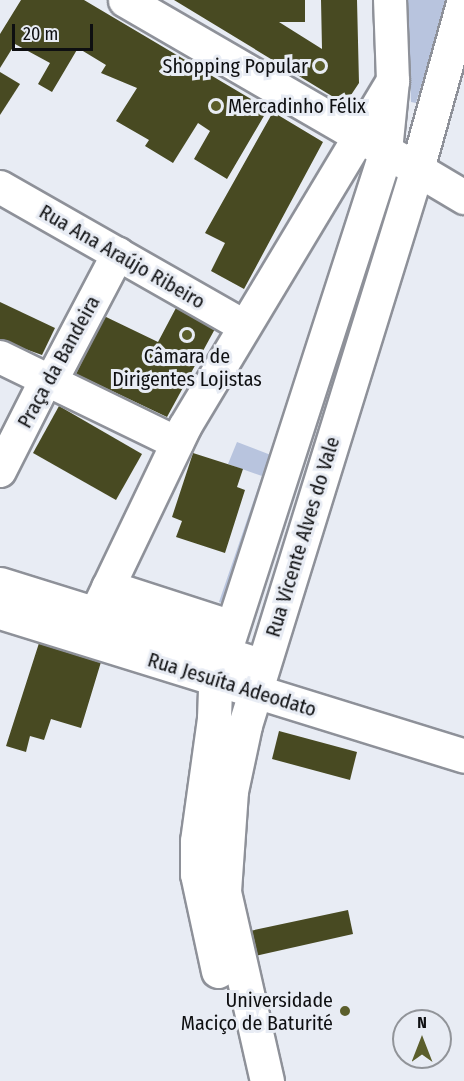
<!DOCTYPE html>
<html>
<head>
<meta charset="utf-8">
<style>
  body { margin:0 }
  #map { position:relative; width:464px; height:1081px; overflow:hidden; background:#e8ecf4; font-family:"Fira Sans Condensed",sans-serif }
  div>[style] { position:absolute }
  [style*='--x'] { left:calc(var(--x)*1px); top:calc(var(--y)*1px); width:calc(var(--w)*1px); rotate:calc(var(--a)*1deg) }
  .green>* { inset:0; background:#b8c4de }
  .building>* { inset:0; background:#484a22 }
  .roads { filter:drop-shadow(2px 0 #8e9199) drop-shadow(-2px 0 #8e9199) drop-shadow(0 2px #8e9199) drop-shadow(0 -2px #8e9199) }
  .minor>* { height:32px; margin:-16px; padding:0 16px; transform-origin:16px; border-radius:16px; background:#fff }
  .tertiary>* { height:33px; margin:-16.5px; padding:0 16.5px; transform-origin:16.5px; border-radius:16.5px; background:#fff }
  .secondary>* { height:33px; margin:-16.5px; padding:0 16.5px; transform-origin:16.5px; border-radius:16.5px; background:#fff }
  .dots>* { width:16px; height:16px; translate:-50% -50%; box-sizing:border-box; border:3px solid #e8ecf4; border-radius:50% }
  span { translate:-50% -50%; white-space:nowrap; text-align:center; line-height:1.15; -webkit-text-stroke:6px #e8ecf4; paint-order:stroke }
  .poi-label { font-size:20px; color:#0e0f11 }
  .right { translate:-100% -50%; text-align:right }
  .left { translate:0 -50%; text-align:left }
  .street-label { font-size:20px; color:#0e0f11 }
  .north { position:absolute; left:392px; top:1009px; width:60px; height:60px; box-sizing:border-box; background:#e8ecf4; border:2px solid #919499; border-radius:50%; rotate:0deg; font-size:16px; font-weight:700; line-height:24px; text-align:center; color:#0e0f11 }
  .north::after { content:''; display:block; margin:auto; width:21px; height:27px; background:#5b5e2b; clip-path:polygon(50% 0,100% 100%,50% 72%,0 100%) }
  .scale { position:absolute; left:12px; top:24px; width:81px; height:27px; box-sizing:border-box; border:3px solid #0e0f11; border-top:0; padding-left:8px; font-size:18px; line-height:21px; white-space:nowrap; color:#0e0f11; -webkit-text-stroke:4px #e8ecf4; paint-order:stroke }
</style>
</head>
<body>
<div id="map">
  <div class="green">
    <div style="clip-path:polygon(407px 0,447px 0,416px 103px,411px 102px)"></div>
    <div style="clip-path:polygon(237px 442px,276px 457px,227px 605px,219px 602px,262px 476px,228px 464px)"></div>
  </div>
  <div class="building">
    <div style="clip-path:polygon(21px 0,84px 0,268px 109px,227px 179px,194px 159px,210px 131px,198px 123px,173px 163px,145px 146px,149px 140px,116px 121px,137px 88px,101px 73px,106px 65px,78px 48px,52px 92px,38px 84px,50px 63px,15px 44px,0 68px,0 34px)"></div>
    <div style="clip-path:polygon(174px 0,305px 0,305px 22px,279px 22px,322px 49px,321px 0,357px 0,359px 83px,345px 104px)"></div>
    <div style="clip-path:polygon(0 72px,20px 84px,0 115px)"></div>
    <div style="clip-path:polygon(273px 112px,323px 142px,244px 289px,211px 271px,225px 243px,205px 233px)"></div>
    <div style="clip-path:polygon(0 302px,55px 328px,42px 355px,0 340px)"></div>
    <div style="clip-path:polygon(177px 306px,216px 327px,167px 417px,76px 374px,104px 316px,158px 342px)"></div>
    <div style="clip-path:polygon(59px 406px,142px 454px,116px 500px,33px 453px)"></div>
    <div style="clip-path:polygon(193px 453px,243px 469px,237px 487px,245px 490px,225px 553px,176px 537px,182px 521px,172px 517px)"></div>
    <div style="clip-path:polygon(39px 643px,101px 662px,81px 728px,51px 719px,44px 740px,30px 736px,26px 752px,6px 746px)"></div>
    <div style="clip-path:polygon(279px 731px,357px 752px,350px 780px,272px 759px)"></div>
    <div style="clip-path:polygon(348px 910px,353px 934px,251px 957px,245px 932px)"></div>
  </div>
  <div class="roads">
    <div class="minor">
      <div style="--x:386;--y:151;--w:70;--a:-84.3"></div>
      <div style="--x:393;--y:81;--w:81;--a:-92.1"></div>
      <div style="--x:0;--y:187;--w:281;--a:29.7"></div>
      <div style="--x:0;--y:357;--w:197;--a:25.9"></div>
      <div style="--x:0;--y:471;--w:100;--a:-63.2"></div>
      <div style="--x:45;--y:382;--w:13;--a:-39"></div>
      <div style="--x:55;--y:374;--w:136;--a:-62.3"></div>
      <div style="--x:97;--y:611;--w:204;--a:-64.4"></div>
      <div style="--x:185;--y:427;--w:404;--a:-59"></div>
    </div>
    <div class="tertiary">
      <div style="--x:417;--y:169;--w:55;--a:30.8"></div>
      <div style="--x:0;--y:584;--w:275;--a:17.3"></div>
      <div style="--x:108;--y:587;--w:130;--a:17.9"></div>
      <div style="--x:0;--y:612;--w:486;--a:17.2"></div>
    </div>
    <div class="secondary">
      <div style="--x:125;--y:0;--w:323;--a:30.1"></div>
      <div style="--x:218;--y:971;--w:99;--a:-102.2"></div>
      <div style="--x:197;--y:874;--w:33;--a:-90"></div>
      <div style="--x:197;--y:841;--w:124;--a:-82.1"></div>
      <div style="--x:214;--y:718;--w:37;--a:-88"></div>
      <div style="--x:215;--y:681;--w:557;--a:-72.12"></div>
      <div style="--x:267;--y:1081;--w:195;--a:-102.8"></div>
      <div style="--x:224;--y:891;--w:100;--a:-86"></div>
      <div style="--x:231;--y:791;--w:67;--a:-78"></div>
      <div style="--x:245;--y:725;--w:582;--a:-72.81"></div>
      <div style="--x:417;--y:169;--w:175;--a:-74.5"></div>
    </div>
  </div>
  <div class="dots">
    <div style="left:320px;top:66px;background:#5b5e2b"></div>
    <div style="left:216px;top:106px;background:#5b5e2b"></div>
    <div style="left:187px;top:335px;background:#5b5e2b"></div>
    <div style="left:345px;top:1011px;background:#5b5e2b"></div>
  </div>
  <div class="poi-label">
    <span class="right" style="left:308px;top:66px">Shopping Popular</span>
    <span class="left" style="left:228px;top:106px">Mercadinho Félix</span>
    <span style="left:187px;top:368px">Câmara de<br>Dirigentes Lojistas</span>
    <span class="right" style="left:333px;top:1012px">Universidade<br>Maciço de Baturité</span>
  </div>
  <div class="street-label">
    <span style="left:122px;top:257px;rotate:30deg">Rua Ana Araújo Ribeiro</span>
    <span style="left:59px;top:362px;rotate:-61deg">Praça da Bandeira</span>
    <span style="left:303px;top:537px;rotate:-73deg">Rua Vicente Alves do Vale</span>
    <span style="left:232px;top:685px;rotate:17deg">Rua Jesuíta Adeodato</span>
  </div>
  <div class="north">N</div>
  <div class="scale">20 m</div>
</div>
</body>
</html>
